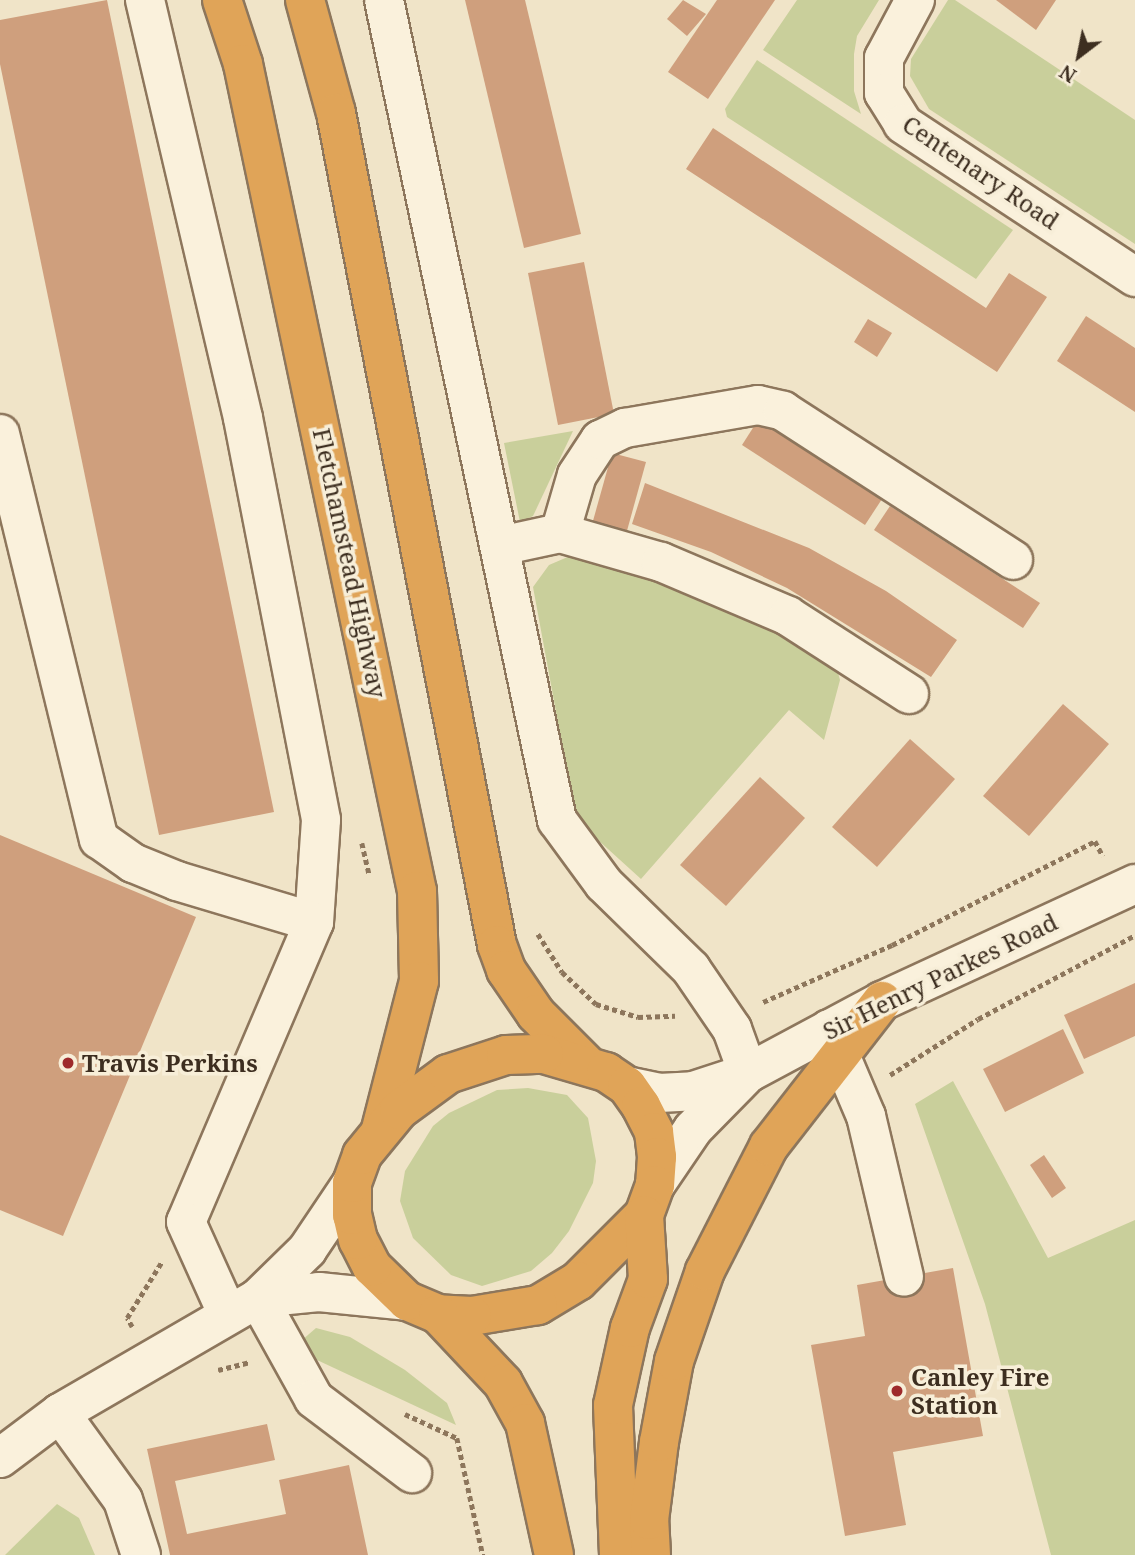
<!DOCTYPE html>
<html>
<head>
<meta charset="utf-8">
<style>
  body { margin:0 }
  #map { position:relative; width:1135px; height:1555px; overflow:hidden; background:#f0e4c8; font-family:"Noto Serif",serif }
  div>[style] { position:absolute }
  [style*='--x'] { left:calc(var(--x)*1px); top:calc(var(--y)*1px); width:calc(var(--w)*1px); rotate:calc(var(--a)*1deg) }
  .green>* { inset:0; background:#c9cf9b }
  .building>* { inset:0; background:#cf9f7d }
  .path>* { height:4.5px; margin-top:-2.25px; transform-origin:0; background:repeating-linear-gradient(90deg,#8d765c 0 5px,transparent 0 8.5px) }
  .roads { filter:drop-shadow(2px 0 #8d765c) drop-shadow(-2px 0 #8d765c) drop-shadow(0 2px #8d765c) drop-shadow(0 -2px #8d765c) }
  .minor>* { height:38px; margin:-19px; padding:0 19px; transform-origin:19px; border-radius:19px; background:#faf1dc }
  .highway>* { height:38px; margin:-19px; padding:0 19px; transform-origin:19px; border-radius:19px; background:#e0a458 }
  .dots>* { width:19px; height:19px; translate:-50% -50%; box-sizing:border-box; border:4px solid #f7eed8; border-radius:50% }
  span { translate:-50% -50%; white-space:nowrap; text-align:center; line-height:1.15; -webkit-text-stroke:7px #f7eed8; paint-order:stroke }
  .street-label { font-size:24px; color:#3d2e20 }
  .poi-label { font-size:24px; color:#3d2e20; font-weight:700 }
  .left { translate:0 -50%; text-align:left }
  .north { position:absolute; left:1044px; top:21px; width:70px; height:70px; -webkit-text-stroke:5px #f7eed8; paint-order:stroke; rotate:212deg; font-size:19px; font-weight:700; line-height:28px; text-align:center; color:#3d2e20 }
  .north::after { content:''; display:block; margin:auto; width:24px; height:32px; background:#3d2e20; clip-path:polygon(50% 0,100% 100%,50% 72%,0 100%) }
</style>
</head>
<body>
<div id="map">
  <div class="green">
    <div style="clip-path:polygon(797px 0,879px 0,857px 36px,854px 54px,854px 91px,861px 114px,763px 50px)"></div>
    <div style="clip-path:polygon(948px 0,955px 0,1135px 120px,1135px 244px,929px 109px,910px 76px,911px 59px)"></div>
    <div style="clip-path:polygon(757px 60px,1013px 230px,976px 279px,727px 117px,725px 109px)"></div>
    <div style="clip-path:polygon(573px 431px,533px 516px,520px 522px,504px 443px)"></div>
    <div style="clip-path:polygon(570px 556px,613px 560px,750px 615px,837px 669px,840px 680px,824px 740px,789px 710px,641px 879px,576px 820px,533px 587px,549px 565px)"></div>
    <div style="clip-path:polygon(953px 1081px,1048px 1258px,1135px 1220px,1135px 1555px,1051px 1555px,985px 1304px,915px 1104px)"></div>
    <div style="clip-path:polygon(528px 1088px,567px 1095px,588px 1118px,596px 1161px,593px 1183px,569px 1231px,552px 1253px,531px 1271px,482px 1286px,451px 1275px,413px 1238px,400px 1201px,405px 1171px,433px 1126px,449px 1113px,497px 1090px)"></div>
    <div style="clip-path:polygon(316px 1328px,350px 1337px,405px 1370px,447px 1403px,456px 1425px,302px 1353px,301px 1341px)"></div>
    <div style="clip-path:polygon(57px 1504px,79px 1518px,95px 1555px,5px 1555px)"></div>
  </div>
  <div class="building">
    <div style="clip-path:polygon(107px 0,274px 812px,159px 835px,0 64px,0 20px)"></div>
    <div style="clip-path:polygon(465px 0,525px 0,581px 234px,524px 248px)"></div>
    <div style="clip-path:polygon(683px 0,706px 14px,687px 36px,667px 19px)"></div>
    <div style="clip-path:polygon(717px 0,775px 0,708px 99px,668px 72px)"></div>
    <div style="clip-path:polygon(996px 0,1056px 0,1036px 30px)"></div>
    <div style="clip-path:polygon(713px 128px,986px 308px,1009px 273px,1047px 297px,997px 372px,686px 169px)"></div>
    <div style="clip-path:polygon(584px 262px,614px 414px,558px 425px,528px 273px)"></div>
    <div style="clip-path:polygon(1086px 316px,1135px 348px,1135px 412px,1057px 361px)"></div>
    <div style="clip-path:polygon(868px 319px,892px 333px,877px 357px,854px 342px)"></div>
    <div style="clip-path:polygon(758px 420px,882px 499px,865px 525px,742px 445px)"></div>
    <div style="clip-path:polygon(612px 453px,646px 462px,625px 538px,591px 528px)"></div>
    <div style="clip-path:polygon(645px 483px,809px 548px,886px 591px,957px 640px,931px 677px,787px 588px,711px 552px,632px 524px)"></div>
    <div style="clip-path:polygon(890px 506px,1040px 603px,1023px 628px,874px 530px)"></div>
    <div style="clip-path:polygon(1063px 704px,1109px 744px,1029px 836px,983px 796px)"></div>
    <div style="clip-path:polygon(910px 739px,955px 779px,877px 867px,832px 827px)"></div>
    <div style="clip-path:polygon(760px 777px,805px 818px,726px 906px,680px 865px)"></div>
    <div style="clip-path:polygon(0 835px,196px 917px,63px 1236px,0 1210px)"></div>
    <div style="clip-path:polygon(1135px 983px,1135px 1036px,1084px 1059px,1064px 1015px)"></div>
    <div style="clip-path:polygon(1063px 1029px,1084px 1073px,1005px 1112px,983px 1069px)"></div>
    <div style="clip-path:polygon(1044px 1155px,1066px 1188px,1052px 1198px,1030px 1165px)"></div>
    <div style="clip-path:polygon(953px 1268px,983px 1436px,893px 1452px,906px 1525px,845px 1536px,811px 1345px,865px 1336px,857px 1285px)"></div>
    <div style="clip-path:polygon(267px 1424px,275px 1460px,175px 1481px,187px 1534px,286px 1514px,279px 1480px,349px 1465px,368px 1555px,170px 1555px,147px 1449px)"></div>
  </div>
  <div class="path">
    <div style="--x:362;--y:843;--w:31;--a:77"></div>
    <div style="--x:538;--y:934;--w:45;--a:57.7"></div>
    <div style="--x:562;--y:972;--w:47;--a:43.3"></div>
    <div style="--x:596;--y:1004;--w:44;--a:17.2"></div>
    <div style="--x:638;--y:1017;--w:37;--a:-2"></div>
    <div style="--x:763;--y:1002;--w:141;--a:-23.8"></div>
    <div style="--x:892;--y:945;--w:228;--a:-27.1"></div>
    <div style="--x:1095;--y:841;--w:17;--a:62"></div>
    <div style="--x:890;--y:1075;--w:104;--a:-32.5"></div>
    <div style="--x:978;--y:1019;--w:178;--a:-28.1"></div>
    <div style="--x:132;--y:1327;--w:10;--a:-119"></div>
    <div style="--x:127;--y:1318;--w:65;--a:-58.3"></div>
    <div style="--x:218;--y:1370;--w:33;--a:-14"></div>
    <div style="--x:405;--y:1414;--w:57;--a:24.8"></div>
    <div style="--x:457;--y:1438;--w:120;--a:77.5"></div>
  </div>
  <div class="roads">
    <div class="minor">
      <div style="--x:145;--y:0;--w:429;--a:76.8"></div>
      <div style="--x:243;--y:418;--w:409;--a:79"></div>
      <div style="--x:321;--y:820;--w:102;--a:93.9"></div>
      <div style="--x:314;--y:922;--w:326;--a:113.1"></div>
      <div style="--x:186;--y:1222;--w:100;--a:65.7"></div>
      <div style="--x:384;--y:0;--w:838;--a:78.09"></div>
      <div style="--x:557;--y:820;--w:79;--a:53.7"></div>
      <div style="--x:604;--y:884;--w:122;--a:44.3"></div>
      <div style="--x:691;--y:969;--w:73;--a:55.7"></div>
      <div style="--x:732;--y:1029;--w:47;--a:70"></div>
      <div style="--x:915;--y:0;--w:66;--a:118.1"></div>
      <div style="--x:884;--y:58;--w:35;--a:90"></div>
      <div style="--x:884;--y:93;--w:36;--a:58"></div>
      <div style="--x:903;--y:124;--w:278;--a:33.4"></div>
      <div style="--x:0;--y:434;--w:417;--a:76.3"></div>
      <div style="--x:99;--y:839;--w:42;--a:35.2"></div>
      <div style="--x:133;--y:863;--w:48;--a:22.2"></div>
      <div style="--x:177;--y:881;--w:143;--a:16.7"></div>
      <div style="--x:560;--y:533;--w:60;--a:-73.7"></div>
      <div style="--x:577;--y:475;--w:42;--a:-56.7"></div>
      <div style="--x:600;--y:440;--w:28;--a:-26"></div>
      <div style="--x:625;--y:428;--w:135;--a:-9.8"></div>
      <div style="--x:758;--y:405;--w:26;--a:13"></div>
      <div style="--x:783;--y:411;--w:274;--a:32.9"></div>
      <div style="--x:500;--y:546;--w:61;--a:-12.2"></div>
      <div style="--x:560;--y:533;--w:105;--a:16"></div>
      <div style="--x:661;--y:562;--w:138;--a:23"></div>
      <div style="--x:788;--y:616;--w:144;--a:32.8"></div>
      <div style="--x:829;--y:1029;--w:95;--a:67"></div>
      <div style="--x:866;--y:1116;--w:165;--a:76.7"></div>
      <div style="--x:627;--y:1086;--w:33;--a:12"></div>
      <div style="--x:659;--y:1093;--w:34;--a:-3"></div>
      <div style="--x:693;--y:1091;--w:58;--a:-18.1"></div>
      <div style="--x:748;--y:1073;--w:152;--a:-28.2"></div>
      <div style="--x:882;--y:1001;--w:279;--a:-24.8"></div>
      <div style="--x:655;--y:1185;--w:68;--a:-55.8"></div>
      <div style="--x:693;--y:1129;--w:73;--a:-45.6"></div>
      <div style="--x:258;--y:1298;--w:115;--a:61"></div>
      <div style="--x:314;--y:1399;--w:123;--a:37.1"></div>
      <div style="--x:258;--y:1298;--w:69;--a:-44.4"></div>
      <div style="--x:307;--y:1250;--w:81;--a:-56.1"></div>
      <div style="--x:60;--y:1413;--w:107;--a:54.1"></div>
      <div style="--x:123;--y:1500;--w:58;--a:71.9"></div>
      <div style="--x:0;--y:1458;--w:75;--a:-36.9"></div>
      <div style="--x:60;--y:1413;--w:229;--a:-30.1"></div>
      <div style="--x:258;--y:1298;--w:61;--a:-5.6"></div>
      <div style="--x:319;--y:1292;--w:88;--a:5.8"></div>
    </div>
    <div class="highway">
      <div style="--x:222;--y:0;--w:67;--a:71.8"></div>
      <div style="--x:243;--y:64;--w:845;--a:78.12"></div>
      <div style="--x:417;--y:891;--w:90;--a:88.7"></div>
      <div style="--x:419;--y:981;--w:153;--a:104.4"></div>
      <div style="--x:305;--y:0;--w:117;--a:74.7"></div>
      <div style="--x:336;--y:113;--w:847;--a:79.05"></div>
      <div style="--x:497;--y:945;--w:27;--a:70"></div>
      <div style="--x:506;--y:970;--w:53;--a:55.7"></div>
      <div style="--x:536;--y:1014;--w:69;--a:45"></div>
      <div style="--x:544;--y:1054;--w:65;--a:16.2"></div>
      <div style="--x:606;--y:1072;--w:25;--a:34"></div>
      <div style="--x:627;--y:1086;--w:24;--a:55"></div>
      <div style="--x:641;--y:1106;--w:29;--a:63"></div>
      <div style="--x:654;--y:1132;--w:25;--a:83"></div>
      <div style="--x:657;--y:1157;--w:28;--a:94"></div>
      <div style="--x:655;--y:1185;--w:32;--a:110"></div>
      <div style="--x:644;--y:1215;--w:93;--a:135"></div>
      <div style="--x:578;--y:1281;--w:47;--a:149"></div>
      <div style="--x:538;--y:1305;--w:67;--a:170.5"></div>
      <div style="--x:472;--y:1316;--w:34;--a:-177"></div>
      <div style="--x:438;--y:1314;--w:34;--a:-157"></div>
      <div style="--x:407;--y:1301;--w:49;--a:-135.8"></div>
      <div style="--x:372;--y:1267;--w:30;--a:-117"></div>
      <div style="--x:358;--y:1240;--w:26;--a:-103"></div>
      <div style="--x:352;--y:1215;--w:32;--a:-90"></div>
      <div style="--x:352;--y:1183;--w:30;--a:-70"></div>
      <div style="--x:362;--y:1155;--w:58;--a:-50.6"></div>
      <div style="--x:399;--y:1110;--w:61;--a:-36.3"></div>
      <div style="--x:448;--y:1074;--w:61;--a:-18.1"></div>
      <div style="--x:506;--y:1055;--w:38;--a:-2"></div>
      <div style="--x:438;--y:1314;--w:95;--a:46.7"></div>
      <div style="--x:503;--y:1383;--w:46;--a:61.2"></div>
      <div style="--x:525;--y:1423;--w:135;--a:77.6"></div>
      <div style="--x:619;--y:1555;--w:150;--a:-92.3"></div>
      <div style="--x:613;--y:1405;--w:79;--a:-77.6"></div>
      <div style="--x:630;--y:1328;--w:52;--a:-69.8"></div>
      <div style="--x:648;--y:1279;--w:64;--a:-93.6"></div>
      <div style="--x:651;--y:1555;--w:35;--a:-93"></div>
      <div style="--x:649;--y:1520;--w:79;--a:-82.7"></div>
      <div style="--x:659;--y:1442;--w:82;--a:-79.5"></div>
      <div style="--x:674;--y:1361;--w:95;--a:-71"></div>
      <div style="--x:705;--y:1271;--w:140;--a:-62.9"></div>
      <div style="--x:769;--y:1146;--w:184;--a:-52.1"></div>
    </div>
  </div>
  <div class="dots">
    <div style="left:68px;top:1063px;background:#9e2a2b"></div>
    <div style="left:897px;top:1391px;background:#9e2a2b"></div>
  </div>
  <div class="street-label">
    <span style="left:981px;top:172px;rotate:34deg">Centenary Road</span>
    <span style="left:350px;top:563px;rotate:78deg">Fletchamstead Highway</span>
    <span style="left:940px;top:976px;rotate:-26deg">Sir Henry Parkes Road</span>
  </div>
  <div class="poi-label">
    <span class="left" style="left:82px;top:1063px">Travis Perkins</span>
    <span class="left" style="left:911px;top:1391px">Canley Fire<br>Station</span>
  </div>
  <div class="north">N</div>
</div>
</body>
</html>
